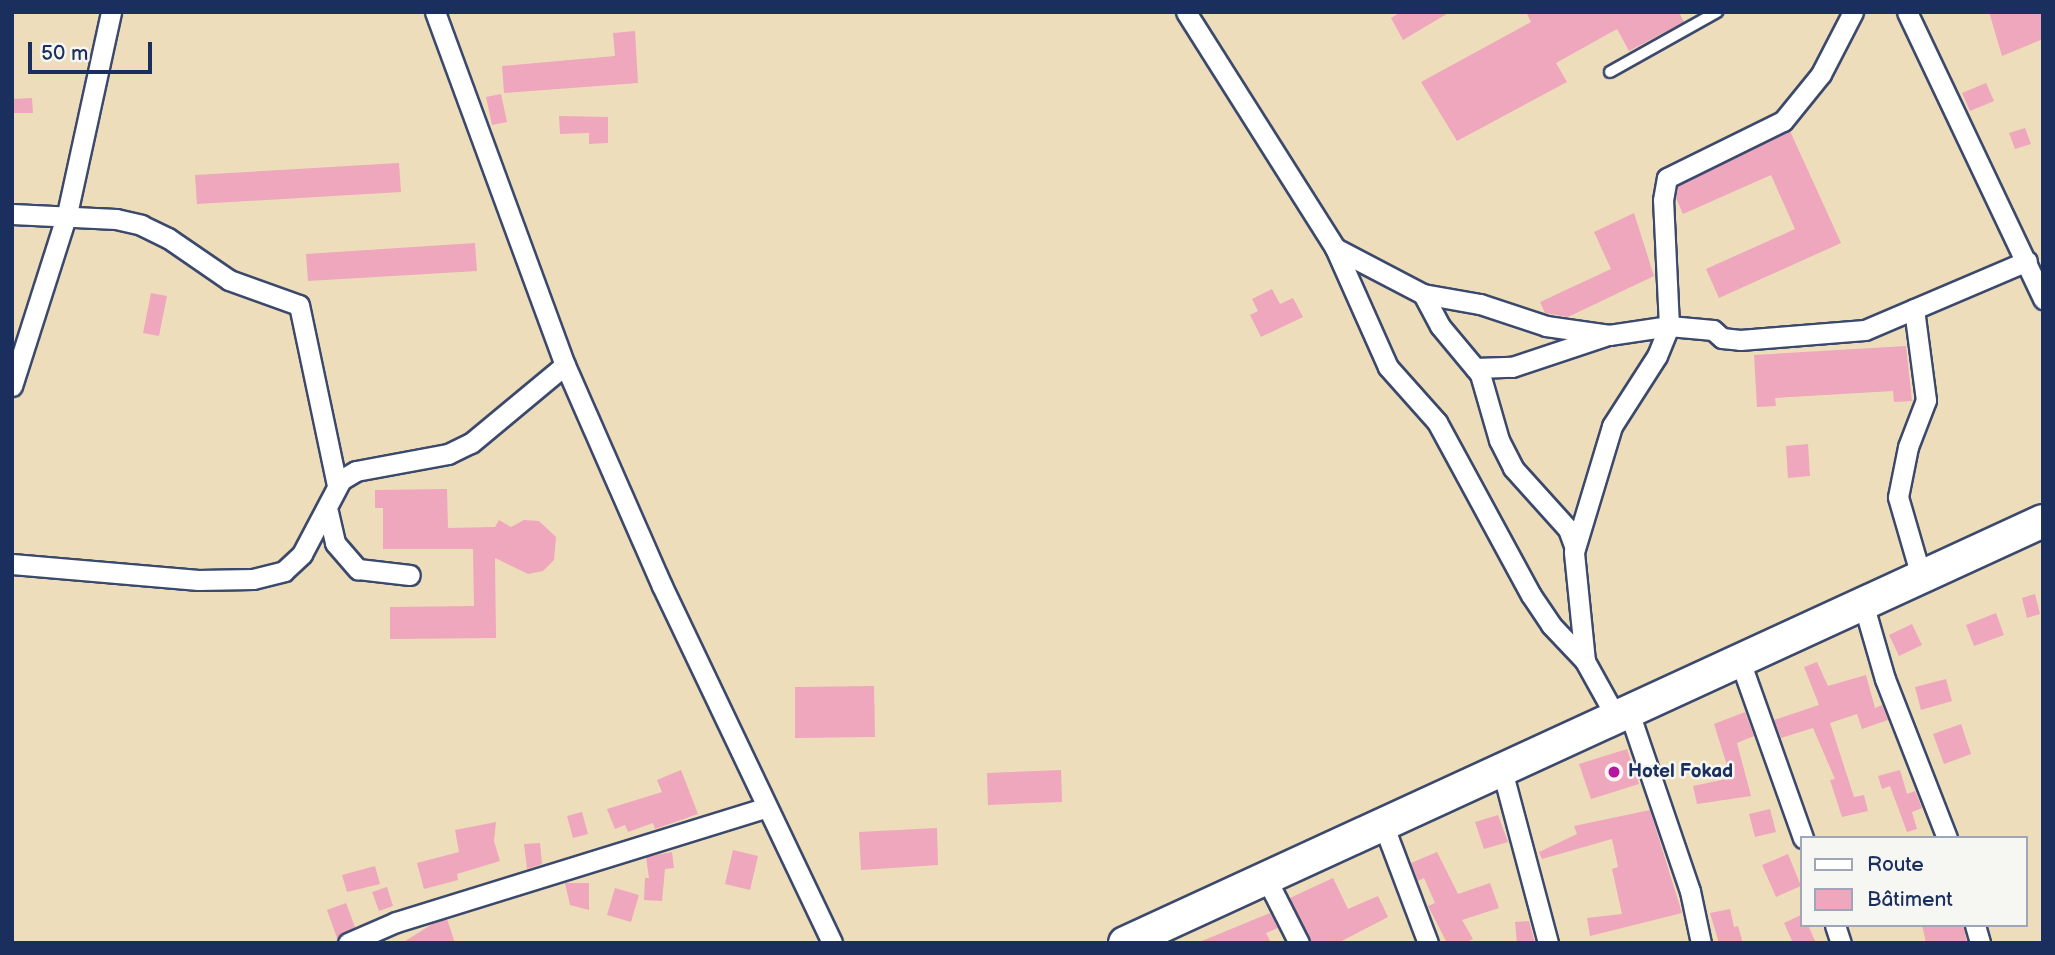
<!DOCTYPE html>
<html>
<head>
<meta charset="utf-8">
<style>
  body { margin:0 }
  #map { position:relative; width:2055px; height:955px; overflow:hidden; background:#edb; font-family:"Balsamiq Sans",sans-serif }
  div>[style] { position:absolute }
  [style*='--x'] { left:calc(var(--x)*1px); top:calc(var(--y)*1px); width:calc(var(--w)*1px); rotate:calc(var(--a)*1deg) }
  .building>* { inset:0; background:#eea7bd }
  .roads { filter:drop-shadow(2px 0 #3b496c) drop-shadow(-2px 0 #3b496c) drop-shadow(0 2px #3b496c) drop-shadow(0 -2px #3b496c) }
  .service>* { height:10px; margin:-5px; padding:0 5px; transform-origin:5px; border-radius:5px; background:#fff }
  .minor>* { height:19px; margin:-9.5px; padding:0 9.5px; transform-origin:9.5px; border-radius:9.5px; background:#fff }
  .trunk>* { height:32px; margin:-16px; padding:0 16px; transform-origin:16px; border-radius:16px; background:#fff }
  .dots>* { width:19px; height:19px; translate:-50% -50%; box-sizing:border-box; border:4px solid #f6f6f2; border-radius:50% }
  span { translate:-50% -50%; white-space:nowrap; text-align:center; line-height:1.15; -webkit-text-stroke:5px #f6f6f2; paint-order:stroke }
  .poi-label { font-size:19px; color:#1b2f5e; font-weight:700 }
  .left { translate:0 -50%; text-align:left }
  .frame { position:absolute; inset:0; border:14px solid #1b2f5e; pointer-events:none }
  .legend { position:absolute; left:1800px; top:836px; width:228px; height:91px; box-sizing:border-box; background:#f6f6f2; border:2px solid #9ea6b7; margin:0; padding:9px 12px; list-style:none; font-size:21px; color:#1b2f5e }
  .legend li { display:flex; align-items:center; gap:14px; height:35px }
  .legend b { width:35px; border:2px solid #9ea6b7 }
  .scale { position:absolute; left:28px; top:42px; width:124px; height:32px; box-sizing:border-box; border:4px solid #1b2f5e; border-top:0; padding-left:9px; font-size:21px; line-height:24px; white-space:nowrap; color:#1b2f5e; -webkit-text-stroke:5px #f6f6f2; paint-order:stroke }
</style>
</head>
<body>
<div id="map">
  <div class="building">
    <div style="clip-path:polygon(1401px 12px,1450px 12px,1403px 40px,1391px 18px)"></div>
    <div style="clip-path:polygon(1526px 12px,1679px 12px,1684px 22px,1629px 51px,1617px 29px,1556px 63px,1567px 82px,1457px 141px,1421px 82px,1531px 22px)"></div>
    <div style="clip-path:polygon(1989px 12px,2043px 12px,2043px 39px,2002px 56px)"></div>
    <div style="clip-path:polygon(635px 31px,638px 83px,504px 93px,502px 66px,615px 56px,613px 33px)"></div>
    <div style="clip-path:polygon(1986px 83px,1994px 101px,1970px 111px,1962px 93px)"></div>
    <div style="clip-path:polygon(501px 94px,507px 122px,492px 125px,486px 97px)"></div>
    <div style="clip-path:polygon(32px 98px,33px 113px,12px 113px,12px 99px)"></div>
    <div style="clip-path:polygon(559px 116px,608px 117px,608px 143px,589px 144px,589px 133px,560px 134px)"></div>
    <div style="clip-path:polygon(2025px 128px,2031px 144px,2015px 149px,2009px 133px)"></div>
    <div style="clip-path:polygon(1790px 131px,1841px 243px,1719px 298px,1706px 269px,1795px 229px,1771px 175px,1683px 214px,1676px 198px,1678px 186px)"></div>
    <div style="clip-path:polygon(399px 163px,401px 192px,197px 204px,195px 175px)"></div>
    <div style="clip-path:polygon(1634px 213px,1654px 276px,1568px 317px,1545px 313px,1540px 302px,1611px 269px,1594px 232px)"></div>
    <div style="clip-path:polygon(475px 243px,477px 271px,308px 281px,306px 254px)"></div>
    <div style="clip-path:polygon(1272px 289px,1280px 304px,1293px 298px,1303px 317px,1261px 337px,1250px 315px,1258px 311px,1252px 299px)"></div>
    <div style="clip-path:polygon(151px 293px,167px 296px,159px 336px,143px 333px)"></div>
    <div style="clip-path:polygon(1906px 346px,1912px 401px,1894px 402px,1893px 391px,1775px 398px,1776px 406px,1757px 407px,1754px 355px)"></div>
    <div style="clip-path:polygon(1808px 444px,1810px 476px,1788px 478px,1786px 446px)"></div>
    <div style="clip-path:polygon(447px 489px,448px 528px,495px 527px,499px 520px,511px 527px,524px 520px,539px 521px,556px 537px,554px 560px,543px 571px,528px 574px,495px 558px,496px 638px,390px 639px,390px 607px,474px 606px,473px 549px,383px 549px,383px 508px,375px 508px,375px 490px)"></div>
    <div style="clip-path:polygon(2035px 594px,2040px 614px,2027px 618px,2022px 598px)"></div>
    <div style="clip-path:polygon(1996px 613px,2004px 635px,1974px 646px,1966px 625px)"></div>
    <div style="clip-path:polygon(1912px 624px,1922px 645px,1899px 656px,1889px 635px)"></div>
    <div style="clip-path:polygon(1817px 662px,1828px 686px,1866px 675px,1875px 708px,1882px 705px,1888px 720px,1862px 729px,1857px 714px,1830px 723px,1854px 797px,1864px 795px,1868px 811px,1842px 817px,1830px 780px,1835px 779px,1813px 728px,1781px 738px,1774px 720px,1819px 705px,1804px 667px)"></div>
    <div style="clip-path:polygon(1946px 679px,1952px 701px,1921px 710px,1915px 687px)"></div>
    <div style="clip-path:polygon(874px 686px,875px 737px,795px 738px,795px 687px)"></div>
    <div style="clip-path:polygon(1745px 712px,1754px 736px,1737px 743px,1751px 796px,1697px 804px,1693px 786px,1731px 778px,1714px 724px)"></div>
    <div style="clip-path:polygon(1961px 724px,1971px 754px,1944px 764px,1933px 734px)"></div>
    <div style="clip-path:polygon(1627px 749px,1639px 784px,1591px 799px,1579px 764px)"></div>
    <div style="clip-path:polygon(681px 770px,698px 814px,655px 829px,653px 823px,628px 832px,625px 825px,615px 829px,607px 809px,662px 792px,657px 780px)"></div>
    <div style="clip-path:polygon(1061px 770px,1062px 802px,988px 805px,987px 773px)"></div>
    <div style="clip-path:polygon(1900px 770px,1907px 794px,1915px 791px,1922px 808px,1912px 812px,1917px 829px,1907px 832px,1890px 786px,1882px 789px,1878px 776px)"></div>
    <div style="clip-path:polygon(1770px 809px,1776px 832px,1755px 837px,1749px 814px)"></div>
    <div style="clip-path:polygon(1650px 810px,1682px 913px,1590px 936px,1587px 918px,1622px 914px,1612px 869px,1618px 867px,1612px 839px,1542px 859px,1539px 852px,1577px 834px,1574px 826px)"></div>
    <div style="clip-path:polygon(582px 812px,588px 834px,573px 838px,567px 816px)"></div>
    <div style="clip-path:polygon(1498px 815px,1508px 842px,1484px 849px,1475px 822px)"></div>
    <div style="clip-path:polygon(496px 822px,494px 841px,500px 861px,457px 874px,458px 880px,424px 889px,417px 863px,459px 852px,455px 830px)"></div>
    <div style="clip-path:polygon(937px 828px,938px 865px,861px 870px,859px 832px)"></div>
    <div style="clip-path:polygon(540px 843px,542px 864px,527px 869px,524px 844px)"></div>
    <div style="clip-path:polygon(733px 850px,758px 856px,750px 890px,725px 884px)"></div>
    <div style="clip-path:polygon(672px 852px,674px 868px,665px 869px,662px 901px,644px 900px,645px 878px,649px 878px,646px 857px)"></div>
    <div style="clip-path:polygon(1437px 852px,1458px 894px,1490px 883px,1499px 908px,1462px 920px,1473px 939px,1465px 943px,1447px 943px,1428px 906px,1435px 903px,1424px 878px,1418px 881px,1411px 863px)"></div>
    <div style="clip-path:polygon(1788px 854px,1801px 886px,1776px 897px,1762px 865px)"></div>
    <div style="clip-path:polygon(375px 866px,380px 884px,347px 892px,342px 875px)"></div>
    <div style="clip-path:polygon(1333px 878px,1348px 909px,1378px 896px,1388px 917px,1338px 943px,1311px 943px,1290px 898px)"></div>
    <div style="clip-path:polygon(565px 883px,589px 883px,589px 910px,570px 905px)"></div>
    <div style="clip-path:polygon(387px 887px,393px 906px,379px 911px,372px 892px)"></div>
    <div style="clip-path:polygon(615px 888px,639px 895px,631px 922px,607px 915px)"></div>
    <div style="clip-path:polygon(346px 903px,355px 927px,337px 938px,327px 910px)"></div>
    <div style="clip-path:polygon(1730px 909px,1734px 927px,1738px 926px,1743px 943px,1719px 943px,1710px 913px)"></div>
    <div style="clip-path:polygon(1270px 913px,1278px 928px,1266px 933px,1271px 943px,1197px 943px)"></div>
    <div style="clip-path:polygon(1801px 915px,1801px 925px,1808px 925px,1816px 943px,1793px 943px,1784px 923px)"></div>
    <div style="clip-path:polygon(447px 919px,455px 943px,402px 943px,434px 923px)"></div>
    <div style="clip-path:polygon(1529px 921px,1535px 943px,1517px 943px,1515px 922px)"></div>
    <div style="clip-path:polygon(1922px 925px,1963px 925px,1967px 943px,1926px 943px)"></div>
  </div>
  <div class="roads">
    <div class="service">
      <div style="--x:1610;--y:72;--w:123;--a:-29.3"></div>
    </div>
    <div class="minor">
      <div style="--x:435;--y:12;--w:376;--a:69.8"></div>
      <div style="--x:565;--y:365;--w:241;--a:66.3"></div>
      <div style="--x:662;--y:586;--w:395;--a:64.5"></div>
      <div style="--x:1186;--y:12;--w:279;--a:57.7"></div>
      <div style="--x:1335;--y:248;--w:130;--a:66"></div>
      <div style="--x:1388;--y:367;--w:74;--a:48.3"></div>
      <div style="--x:1437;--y:422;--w:197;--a:61.5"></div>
      <div style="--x:1531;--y:595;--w:36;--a:56"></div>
      <div style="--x:1551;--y:625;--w:50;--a:46.6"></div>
      <div style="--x:1907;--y:12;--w:318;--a:64.6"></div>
      <div style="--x:12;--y:214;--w:104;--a:2.8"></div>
      <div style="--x:116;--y:219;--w:26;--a:13"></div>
      <div style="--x:141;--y:225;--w:30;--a:26"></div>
      <div style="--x:168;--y:238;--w:74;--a:34.5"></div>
      <div style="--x:229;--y:280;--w:74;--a:19.7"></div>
      <div style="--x:299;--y:305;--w:184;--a:78.1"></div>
      <div style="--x:1335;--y:248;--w:99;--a:27.6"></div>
      <div style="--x:1423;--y:294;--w:58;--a:10"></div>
      <div style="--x:1480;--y:304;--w:70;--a:18.4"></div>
      <div style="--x:1546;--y:326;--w:64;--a:8.1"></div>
      <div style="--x:1609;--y:335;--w:61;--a:-8.5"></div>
      <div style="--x:1669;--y:326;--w:44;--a:5.2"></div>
      <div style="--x:1713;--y:330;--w:12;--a:42"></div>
      <div style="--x:1722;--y:338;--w:18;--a:6"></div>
      <div style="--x:1740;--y:340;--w:125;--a:-4.6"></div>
      <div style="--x:1865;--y:330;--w:176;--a:-23.1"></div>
      <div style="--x:1423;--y:294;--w:36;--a:62"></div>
      <div style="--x:1440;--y:326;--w:62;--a:50.2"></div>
      <div style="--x:1480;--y:374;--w:69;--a:73.9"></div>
      <div style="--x:1499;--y:440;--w:31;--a:63"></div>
      <div style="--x:1513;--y:468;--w:82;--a:48"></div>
      <div style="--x:1568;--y:529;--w:20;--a:70"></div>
      <div style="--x:1914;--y:309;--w:92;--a:82.5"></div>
      <div style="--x:1926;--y:400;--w:50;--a:111"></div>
      <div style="--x:1908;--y:447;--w:51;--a:101.3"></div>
      <div style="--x:1898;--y:497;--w:82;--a:73.8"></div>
      <div style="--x:1475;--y:368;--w:37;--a:-2"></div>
      <div style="--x:1512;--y:367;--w:98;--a:-18.4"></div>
      <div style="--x:12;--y:386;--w:181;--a:-72.3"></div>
      <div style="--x:67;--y:214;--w:207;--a:-77.7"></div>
      <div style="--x:328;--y:512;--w:32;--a:77"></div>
      <div style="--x:335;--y:543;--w:35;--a:49"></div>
      <div style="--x:358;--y:569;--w:52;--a:6.6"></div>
      <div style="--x:12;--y:564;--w:187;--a:4.9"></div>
      <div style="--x:198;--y:580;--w:55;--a:-1"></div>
      <div style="--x:253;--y:579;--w:32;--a:-14"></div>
      <div style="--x:284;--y:571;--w:25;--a:-43"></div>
      <div style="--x:302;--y:554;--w:84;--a:-62.2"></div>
      <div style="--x:341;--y:480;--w:17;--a:-31"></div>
      <div style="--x:356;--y:471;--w:94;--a:-10.5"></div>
      <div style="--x:448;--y:454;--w:25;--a:-26"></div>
      <div style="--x:471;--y:443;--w:122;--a:-39.7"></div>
      <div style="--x:1863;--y:603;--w:79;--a:73.9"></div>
      <div style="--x:1885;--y:679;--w:171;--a:68.7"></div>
      <div style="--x:1740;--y:661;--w:188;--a:70.4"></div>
      <div style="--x:1629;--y:712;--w:189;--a:71.2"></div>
      <div style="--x:1690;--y:891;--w:53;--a:78.1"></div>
      <div style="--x:1616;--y:717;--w:64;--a:-119"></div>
      <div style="--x:1585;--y:661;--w:110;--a:-95.8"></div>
      <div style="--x:1574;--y:552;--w:132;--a:-73.2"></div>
      <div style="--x:1612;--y:426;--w:83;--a:-57.3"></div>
      <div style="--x:1657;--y:356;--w:32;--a:-68"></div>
      <div style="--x:1669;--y:326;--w:126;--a:-92.7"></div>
      <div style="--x:1663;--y:200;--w:22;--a:-80"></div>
      <div style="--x:1667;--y:178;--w:129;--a:-26.2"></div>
      <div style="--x:1783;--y:121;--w:60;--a:-51"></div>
      <div style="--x:1821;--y:74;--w:70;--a:-62.7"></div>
      <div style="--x:1502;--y:770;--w:179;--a:75.1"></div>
      <div style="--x:1383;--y:824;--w:127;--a:69.3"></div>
      <div style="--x:1265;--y:876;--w:75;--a:63.1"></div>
      <div style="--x:1835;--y:925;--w:19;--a:72"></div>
      <div style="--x:1975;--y:925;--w:19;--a:74"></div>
      <div style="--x:348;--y:943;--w:52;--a:-23.6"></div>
      <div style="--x:396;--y:922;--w:385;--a:-17.2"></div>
    </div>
    <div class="trunk">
      <div style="--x:1125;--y:943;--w:1010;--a:-24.69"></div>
    </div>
  </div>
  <div class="dots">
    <div style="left:1614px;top:772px;background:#b5179e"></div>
  </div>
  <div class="poi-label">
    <span class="left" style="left:1628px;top:772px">Hotel Fokad</span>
  </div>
  <div class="frame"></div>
  <ul class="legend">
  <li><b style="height:9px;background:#fff"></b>Route</li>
  <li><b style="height:19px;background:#eea7bd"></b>Bâtiment</li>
  </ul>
  <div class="scale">50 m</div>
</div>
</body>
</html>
